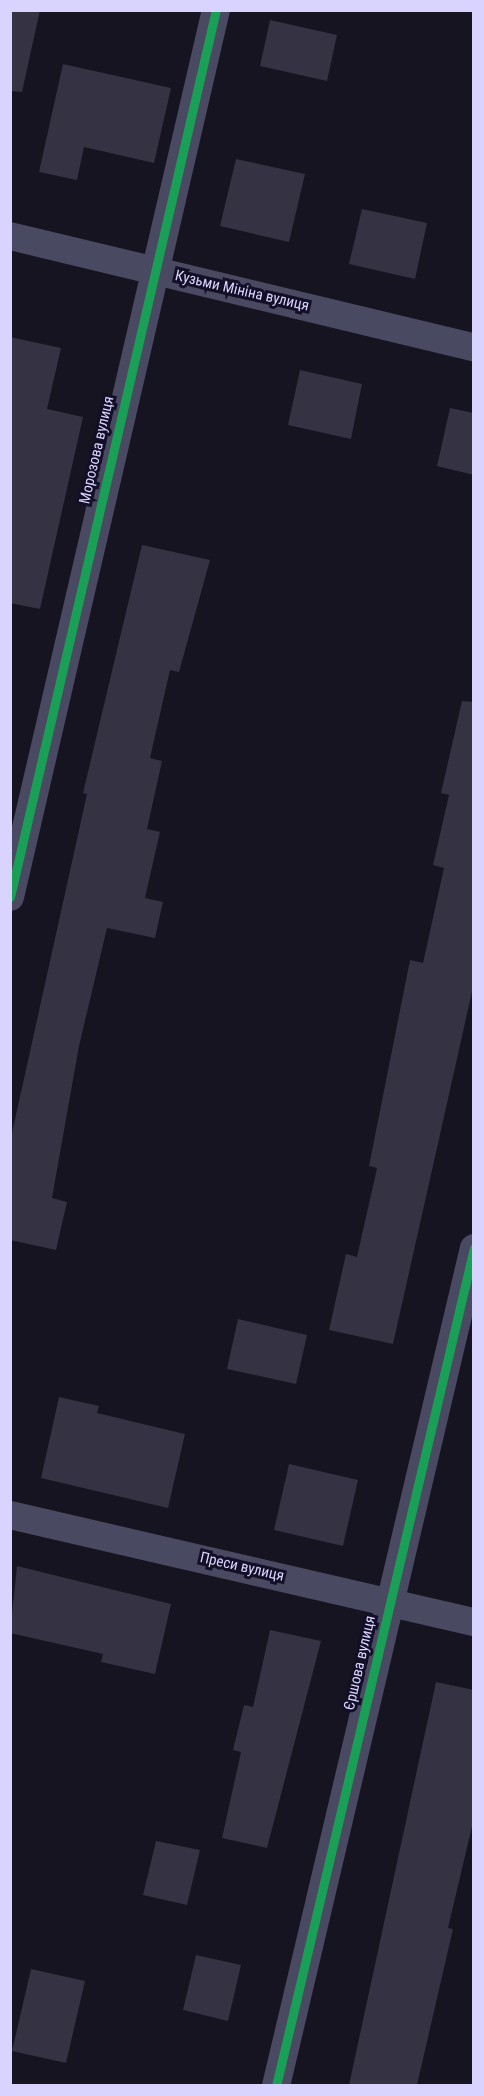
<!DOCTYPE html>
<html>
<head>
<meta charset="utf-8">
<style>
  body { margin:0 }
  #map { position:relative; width:484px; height:2096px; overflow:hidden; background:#161421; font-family:"Roboto Condensed",sans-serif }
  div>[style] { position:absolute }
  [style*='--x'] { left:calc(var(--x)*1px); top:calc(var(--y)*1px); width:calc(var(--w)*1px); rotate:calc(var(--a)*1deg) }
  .building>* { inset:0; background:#343243 }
  .minor>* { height:28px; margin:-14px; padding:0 14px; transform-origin:14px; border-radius:14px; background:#4a4962 }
  .cycleway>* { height:9px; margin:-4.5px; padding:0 4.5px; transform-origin:4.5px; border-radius:4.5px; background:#1a9f57 }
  span { translate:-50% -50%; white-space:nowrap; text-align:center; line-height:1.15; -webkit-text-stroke:6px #130f26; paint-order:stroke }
  .street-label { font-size:15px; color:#d9d4ff }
  .frame { position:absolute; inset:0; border:12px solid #d9d4ff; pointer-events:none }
</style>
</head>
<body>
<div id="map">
  <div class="building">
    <div style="clip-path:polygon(10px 10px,40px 10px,22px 92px,10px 91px)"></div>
    <div style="clip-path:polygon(270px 20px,337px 35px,327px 81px,260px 66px)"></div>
    <div style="clip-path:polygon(63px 64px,171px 88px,154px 163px,84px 147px,77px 180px,39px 172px)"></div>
    <div style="clip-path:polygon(236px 159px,305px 174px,289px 242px,220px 226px)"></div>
    <div style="clip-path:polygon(362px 209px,427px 223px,415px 279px,349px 264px)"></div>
    <div style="clip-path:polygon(10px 337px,61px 348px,47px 409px,83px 417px,40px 609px,10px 603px)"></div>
    <div style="clip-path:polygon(300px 370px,362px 384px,351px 439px,288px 425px)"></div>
    <div style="clip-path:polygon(450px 408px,474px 413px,474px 475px,437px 466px)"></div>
    <div style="clip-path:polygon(142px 545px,210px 560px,179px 672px,170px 670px,150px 758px,162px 761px,147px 829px,160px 832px,145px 898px,163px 902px,155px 938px,107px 928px,79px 1046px,52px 1198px,67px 1202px,56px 1250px,10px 1240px,10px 1142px,87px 794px,83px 793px)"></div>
    <div style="clip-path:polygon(462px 701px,474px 702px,474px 983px,393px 1344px,329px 1330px,346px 1254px,357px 1257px,377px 1168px,369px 1166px,410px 960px,423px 963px,444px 868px,433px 865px,449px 795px,441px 793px)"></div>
    <div style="clip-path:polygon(238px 1319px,307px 1335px,296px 1384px,227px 1369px)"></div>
    <div style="clip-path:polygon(59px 1397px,99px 1406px,97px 1413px,185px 1434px,168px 1508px,41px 1478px)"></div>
    <div style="clip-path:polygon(289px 1464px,358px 1480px,343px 1546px,274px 1530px)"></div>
    <div style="clip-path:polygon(17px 1566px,171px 1604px,155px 1674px,101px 1662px,103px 1654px,10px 1633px)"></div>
    <div style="clip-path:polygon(270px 1630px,321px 1641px,267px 1848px,222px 1838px,241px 1752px,233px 1750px,244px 1705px,253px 1707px)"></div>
    <div style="clip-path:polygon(436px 1682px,474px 1690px,474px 1818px,448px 1928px,453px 1929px,417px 2085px,349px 2085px)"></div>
    <div style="clip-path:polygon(156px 1841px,200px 1850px,187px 1905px,143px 1895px)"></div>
    <div style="clip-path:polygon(196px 1955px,241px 1965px,228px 2021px,183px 2010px)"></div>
    <div style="clip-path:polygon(31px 1969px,85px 1981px,66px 2063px,12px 2051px)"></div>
  </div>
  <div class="minor">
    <div style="--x:10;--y:236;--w:477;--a:13.5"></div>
    <div style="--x:10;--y:897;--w:911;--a:-76.93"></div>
    <div style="--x:10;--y:1515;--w:476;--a:13"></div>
    <div style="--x:276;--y:2086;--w:861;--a:-76.71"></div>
  </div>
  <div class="cycleway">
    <div style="--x:10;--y:897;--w:911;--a:-76.93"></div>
    <div style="--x:276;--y:2086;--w:861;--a:-76.71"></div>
  </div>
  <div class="street-label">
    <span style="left:242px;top:291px;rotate:13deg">Кузьми Мініна вулиця</span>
    <span style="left:97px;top:450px;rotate:-77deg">Морозова вулиця</span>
    <span style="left:242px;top:1567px;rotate:13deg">Преси вулиця</span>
    <span style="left:360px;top:1663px;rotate:-77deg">Єршова вулиця</span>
  </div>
  <div class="frame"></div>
</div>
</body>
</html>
